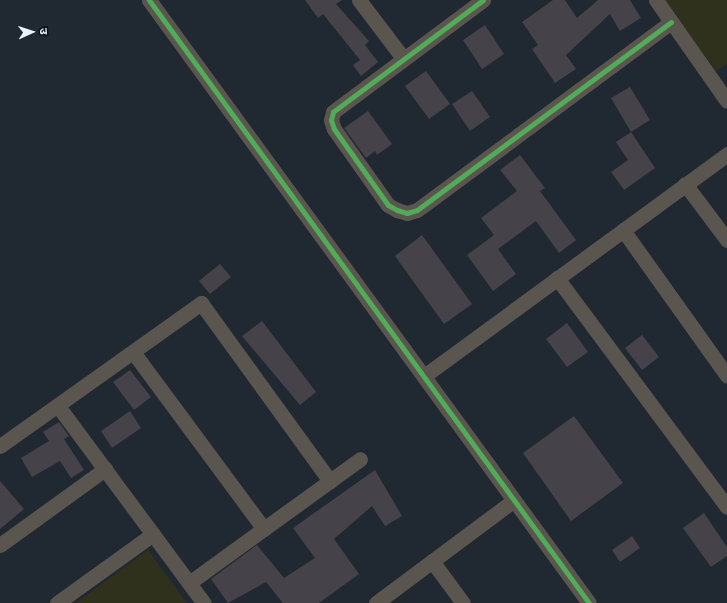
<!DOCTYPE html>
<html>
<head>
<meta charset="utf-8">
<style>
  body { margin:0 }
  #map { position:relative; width:727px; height:603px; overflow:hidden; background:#202831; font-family:Ubuntu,"Noto Sans Devanagari",sans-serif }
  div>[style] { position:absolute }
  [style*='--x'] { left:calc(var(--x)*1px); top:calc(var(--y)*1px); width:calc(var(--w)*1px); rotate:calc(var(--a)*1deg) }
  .green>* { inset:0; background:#2f311d }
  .building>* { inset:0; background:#45424a }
  .street>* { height:15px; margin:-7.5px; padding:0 7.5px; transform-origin:7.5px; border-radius:7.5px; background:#5a554e }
  .cycleway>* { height:5px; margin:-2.5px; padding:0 2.5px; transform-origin:2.5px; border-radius:2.5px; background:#51ab58 }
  span { translate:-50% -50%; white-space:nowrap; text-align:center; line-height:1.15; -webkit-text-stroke:3px #0a0f17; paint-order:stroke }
  .north { position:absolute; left:12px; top:12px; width:40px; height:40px; -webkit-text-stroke:3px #0a0f17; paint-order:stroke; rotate:87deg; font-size:11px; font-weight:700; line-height:16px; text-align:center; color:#eaf2fd }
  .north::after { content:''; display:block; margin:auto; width:14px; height:18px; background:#eaf2fd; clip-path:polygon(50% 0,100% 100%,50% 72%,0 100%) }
</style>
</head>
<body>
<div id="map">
  <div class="green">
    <div style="clip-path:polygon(665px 0,727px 0,727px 64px,716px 71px)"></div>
    <div style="clip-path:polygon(148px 550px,187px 603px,76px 603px)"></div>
  </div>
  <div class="building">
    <div style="clip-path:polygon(305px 0,342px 0,336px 4px,369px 41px,365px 45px,378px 62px,361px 76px,353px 65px,360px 60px,323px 14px,318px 18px)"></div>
    <div style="clip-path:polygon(553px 0,565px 0,577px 18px,598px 0,630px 0,641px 18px,620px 31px,610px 14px,566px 55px,576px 69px,555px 83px,532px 49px,538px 45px,522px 22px)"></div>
    <div style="clip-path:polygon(485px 25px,504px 54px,482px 69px,463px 40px)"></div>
    <div style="clip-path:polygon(426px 71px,450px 104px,429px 119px,405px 86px)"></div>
    <div style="clip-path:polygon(630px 87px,650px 120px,631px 132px,611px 98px)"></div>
    <div style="clip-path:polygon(472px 91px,490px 117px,470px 131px,452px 104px)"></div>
    <div style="clip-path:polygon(368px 111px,392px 144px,377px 155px,375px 151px,366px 158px,344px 128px)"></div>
    <div style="clip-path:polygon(631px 132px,655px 168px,624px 190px,611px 172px,628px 160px,616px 142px)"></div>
    <div style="clip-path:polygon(520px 155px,545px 188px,540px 191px,576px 240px,559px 253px,536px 221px,498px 249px,516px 274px,493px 291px,467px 255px,494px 235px,481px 218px,517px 191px,500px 170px)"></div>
    <div style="clip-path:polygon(422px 235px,472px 304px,444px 324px,395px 256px)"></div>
    <div style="clip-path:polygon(220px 264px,231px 277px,210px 294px,199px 281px)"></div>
    <div style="clip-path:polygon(262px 321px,316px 392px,300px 405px,242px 336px)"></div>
    <div style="clip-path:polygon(567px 323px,588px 352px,567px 367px,546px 339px)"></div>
    <div style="clip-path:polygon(642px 335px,659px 357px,642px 370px,625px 348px)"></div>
    <div style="clip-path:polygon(130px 370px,151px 397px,134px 410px,113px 382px)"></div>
    <div style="clip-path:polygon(130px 411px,141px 428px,112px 448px,101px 431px)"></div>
    <div style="clip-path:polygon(574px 416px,623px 483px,571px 521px,523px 453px)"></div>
    <div style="clip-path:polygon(59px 422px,69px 436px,64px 439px,84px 470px,71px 478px,60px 461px,32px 477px,21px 458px,49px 441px,43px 432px)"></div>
    <div style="clip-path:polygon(375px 470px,402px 516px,385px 526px,372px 506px,334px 539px,359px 574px,319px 603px,283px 603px,266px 582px,228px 603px,211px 579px,257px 545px,284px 578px,315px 558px,293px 528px)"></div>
    <div style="clip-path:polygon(0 481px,24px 509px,0 529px)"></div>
    <div style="clip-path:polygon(704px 513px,727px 547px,727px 556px,711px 567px,683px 528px)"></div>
    <div style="clip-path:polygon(632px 536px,640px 548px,620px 562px,612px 550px)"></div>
  </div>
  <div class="street">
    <div style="--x:149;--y:0;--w:746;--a:53.88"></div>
    <div style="--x:359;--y:0;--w:73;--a:52.8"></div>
    <div style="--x:483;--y:0;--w:187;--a:143.3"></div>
    <div style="--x:333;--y:112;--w:8;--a:104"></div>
    <div style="--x:331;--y:120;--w:9;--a:72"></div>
    <div style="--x:334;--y:129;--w:93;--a:54.6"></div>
    <div style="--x:388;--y:205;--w:10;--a:29"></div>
    <div style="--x:397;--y:210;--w:10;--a:17"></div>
    <div style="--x:407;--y:213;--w:10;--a:-17"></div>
    <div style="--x:417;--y:210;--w:316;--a:-36.5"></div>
    <div style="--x:656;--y:0;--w:123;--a:54.9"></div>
    <div style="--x:685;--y:184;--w:70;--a:53.1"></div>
    <div style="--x:623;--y:230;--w:179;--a:54.5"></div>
    <div style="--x:557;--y:278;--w:285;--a:53.4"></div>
    <div style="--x:133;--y:352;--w:220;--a:53.5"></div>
    <div style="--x:424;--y:376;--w:376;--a:-36.2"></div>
    <div style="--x:58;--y:406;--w:245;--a:53.5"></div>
    <div style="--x:0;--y:446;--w:247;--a:-35.4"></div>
    <div style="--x:201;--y:303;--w:220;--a:54.1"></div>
    <div style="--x:0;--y:545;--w:130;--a:-35.9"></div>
    <div style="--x:432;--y:561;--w:52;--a:53.6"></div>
    <div style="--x:189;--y:583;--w:211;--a:-35.9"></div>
    <div style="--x:57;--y:603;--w:118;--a:-35.7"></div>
    <div style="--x:376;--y:603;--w:172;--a:-36.7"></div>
  </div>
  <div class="cycleway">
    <div style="--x:149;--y:0;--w:746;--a:53.88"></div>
    <div style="--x:483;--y:0;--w:187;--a:143.3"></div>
    <div style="--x:333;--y:112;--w:8;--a:104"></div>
    <div style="--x:331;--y:120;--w:9;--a:72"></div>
    <div style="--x:334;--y:129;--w:93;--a:54.6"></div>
    <div style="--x:388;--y:205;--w:10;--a:29"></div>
    <div style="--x:397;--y:210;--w:10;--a:17"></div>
    <div style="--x:407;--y:213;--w:10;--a:-17"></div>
    <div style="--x:417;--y:210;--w:316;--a:-36.5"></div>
  </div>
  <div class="north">उ</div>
</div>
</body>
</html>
